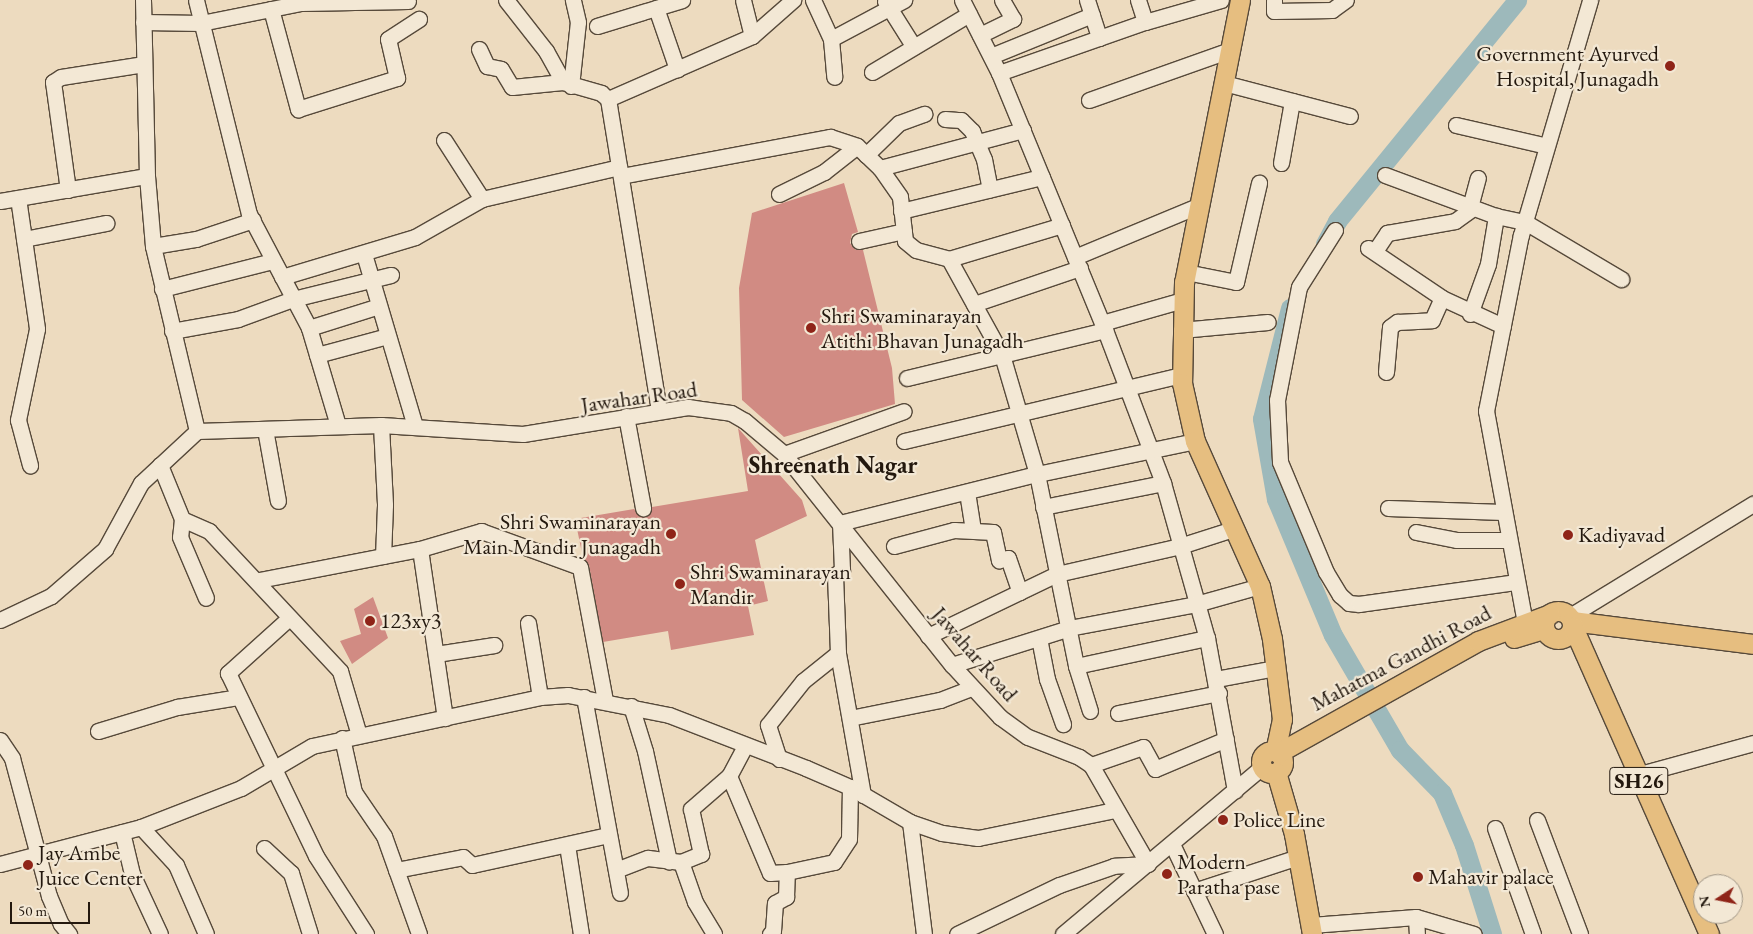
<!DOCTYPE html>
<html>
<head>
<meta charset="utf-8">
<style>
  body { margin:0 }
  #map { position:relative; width:1753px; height:934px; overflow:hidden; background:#eddbbf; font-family:"EB Garamond",serif }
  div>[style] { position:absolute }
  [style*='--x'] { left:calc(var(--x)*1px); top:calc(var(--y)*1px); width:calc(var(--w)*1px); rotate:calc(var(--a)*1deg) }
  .river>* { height:19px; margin:-9.5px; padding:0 9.5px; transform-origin:9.5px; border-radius:9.5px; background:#9db9bb }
  .building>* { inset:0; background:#d18b83 }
  .roads { filter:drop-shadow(1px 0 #56493a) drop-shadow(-1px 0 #56493a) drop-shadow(0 1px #56493a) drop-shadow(0 -1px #56493a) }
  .minor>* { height:15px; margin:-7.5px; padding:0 7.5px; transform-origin:7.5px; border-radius:7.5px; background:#f3e8d5 }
  .major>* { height:19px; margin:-9.5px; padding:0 9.5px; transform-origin:9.5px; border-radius:9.5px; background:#e6be80 }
  .major>.ring { margin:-9.5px; padding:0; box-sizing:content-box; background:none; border:19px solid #e6be80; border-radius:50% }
  .dots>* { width:14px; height:14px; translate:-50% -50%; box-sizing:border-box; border:2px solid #f3e8d5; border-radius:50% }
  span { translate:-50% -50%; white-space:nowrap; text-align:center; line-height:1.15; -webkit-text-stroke:4.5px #f3e8d5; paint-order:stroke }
  .shield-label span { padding:1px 4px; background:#f3e8d5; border:1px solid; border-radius:4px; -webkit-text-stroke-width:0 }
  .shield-label { font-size:21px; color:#23180e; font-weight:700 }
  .poi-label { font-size:22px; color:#23180e }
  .right { translate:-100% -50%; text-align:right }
  .left { translate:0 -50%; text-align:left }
  .street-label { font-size:22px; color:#23180e }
  .neighbourhood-label { font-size:24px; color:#23180e; font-weight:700 }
  .north { position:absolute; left:1693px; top:874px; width:50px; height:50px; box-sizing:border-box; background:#f3e8d5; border:1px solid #a09585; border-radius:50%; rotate:259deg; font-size:14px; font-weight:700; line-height:20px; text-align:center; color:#23180e }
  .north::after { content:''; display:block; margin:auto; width:18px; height:22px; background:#8f2418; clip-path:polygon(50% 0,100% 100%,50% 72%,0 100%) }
  .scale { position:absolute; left:10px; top:902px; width:80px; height:22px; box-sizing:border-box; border:2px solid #23180e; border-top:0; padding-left:6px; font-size:15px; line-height:18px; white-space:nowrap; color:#23180e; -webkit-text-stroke:4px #f3e8d5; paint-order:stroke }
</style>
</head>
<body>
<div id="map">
  <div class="river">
    <div style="--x:1325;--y:244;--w:26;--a:-62"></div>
    <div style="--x:1337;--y:221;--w:285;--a:-50.8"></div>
    <div style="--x:1290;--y:308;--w:114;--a:104.2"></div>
    <div style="--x:1262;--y:419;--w:81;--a:80.1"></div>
    <div style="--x:1276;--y:499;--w:147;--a:67.3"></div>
    <div style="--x:1333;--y:635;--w:133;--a:59.8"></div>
    <div style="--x:1400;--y:750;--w:60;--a:45.7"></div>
    <div style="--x:1442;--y:793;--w:56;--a:67.1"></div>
    <div style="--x:1464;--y:845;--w:93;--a:72.5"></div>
  </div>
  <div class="building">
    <div style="clip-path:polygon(844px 183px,858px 232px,852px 234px,850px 243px,856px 250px,863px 250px,892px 368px,895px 404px,784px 437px,742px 400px,739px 288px,752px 213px)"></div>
    <div style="clip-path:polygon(738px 428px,802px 500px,807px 516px,755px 540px,768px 601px,748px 606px,754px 635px,671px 650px,668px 631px,603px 642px,589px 565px,583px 558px,575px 519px,634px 509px,644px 517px,652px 507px,748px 491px)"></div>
    <div style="clip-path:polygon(373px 597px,388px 638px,352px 664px,340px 641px,361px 634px,354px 609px)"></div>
  </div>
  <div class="roads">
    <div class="minor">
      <div style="--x:196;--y:0;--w:220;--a:76.1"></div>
      <div style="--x:249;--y:214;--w:129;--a:62.2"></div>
      <div style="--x:309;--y:328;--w:101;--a:73.4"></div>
      <div style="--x:506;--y:0;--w:65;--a:51.9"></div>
      <div style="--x:546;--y:51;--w:35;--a:61"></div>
      <div style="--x:563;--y:82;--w:40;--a:16"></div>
      <div style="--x:601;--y:93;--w:9;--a:41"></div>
      <div style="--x:608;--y:99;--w:316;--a:80.7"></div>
      <div style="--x:743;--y:0;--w:37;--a:76"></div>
      <div style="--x:813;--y:0;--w:43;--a:65.2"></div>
      <div style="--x:831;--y:39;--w:38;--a:85"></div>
      <div style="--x:962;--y:0;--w:82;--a:63.1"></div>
      <div style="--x:999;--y:73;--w:278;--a:67.6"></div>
      <div style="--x:1105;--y:330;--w:164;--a:69.2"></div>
      <div style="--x:1163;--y:483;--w:161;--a:74.2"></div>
      <div style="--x:1207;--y:638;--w:155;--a:79.6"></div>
      <div style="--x:1087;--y:0;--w:40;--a:72"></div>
      <div style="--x:1138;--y:0;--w:23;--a:72"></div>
      <div style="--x:1274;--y:0;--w:11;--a:90"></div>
      <div style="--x:1274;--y:11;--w:58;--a:-1"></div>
      <div style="--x:1332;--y:10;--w:17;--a:-36"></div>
      <div style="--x:885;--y:1;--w:54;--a:57.8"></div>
      <div style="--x:656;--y:8;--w:65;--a:71"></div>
      <div style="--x:271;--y:9;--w:104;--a:74.9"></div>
      <div style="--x:298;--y:109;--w:104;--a:-17.4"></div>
      <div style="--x:397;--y:78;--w:40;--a:-103"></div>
      <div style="--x:388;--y:39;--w:37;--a:-33"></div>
      <div style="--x:143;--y:22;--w:58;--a:1"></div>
      <div style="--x:201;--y:23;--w:102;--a:-11.3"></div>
      <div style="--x:301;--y:3;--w:107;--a:-1.1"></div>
      <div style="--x:597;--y:26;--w:89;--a:-17"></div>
      <div style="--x:980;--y:35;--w:37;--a:-26"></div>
      <div style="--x:1013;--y:19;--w:22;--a:-120"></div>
      <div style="--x:831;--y:39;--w:83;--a:-28.1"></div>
      <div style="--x:479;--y:49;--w:19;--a:65"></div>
      <div style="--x:487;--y:66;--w:14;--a:12"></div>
      <div style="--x:501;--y:69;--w:21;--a:59"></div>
      <div style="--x:512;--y:87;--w:51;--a:-5.6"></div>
      <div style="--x:991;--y:56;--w:109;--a:-22.1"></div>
      <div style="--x:872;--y:72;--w:113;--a:-30.9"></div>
      <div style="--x:999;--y:73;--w:155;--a:-19.3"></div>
      <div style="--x:1145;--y:22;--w:79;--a:-16.1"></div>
      <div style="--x:1224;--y:83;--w:130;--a:14.7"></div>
      <div style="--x:571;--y:86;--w:64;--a:-83.8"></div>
      <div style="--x:578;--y:22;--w:23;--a:-103"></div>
      <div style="--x:608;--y:99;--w:157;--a:-23.6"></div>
      <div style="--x:752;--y:36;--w:55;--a:-41.3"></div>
      <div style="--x:1089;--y:100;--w:150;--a:-19.5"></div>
      <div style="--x:945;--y:119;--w:16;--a:4"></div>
      <div style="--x:961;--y:120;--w:16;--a:45"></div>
      <div style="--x:972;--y:131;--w:30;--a:67"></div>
      <div style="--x:984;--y:159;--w:31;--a:79"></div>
      <div style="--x:1456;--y:125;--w:93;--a:13"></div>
      <div style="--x:444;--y:140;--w:70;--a:57.2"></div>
      <div style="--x:866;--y:155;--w:46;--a:-44.1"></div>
      <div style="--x:899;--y:123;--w:27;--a:-20"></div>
      <div style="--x:1281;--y:163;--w:63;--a:-79.9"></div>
      <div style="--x:880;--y:168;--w:148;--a:-14.9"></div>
      <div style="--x:1385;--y:175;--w:118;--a:20.3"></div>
      <div style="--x:1496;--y:216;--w:30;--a:12"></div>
      <div style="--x:1525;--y:222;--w:112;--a:30.7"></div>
      <div style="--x:621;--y:176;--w:213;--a:-10.6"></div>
      <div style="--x:830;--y:137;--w:28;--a:18"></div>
      <div style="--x:857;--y:146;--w:32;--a:44"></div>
      <div style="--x:880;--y:168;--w:35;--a:55"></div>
      <div style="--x:900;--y:197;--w:44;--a:83.5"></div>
      <div style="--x:905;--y:241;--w:14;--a:39"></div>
      <div style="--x:916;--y:250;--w:34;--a:15"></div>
      <div style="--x:949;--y:259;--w:110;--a:61.1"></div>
      <div style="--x:1002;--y:355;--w:124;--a:73.6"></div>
      <div style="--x:1037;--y:474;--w:196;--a:78.5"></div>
      <div style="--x:1076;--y:666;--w:47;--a:72.7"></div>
      <div style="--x:68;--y:190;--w:109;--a:-97.9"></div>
      <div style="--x:53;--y:82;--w:9;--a:-32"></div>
      <div style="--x:61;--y:77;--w:84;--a:-8.9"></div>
      <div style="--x:779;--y:194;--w:50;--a:-26.1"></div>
      <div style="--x:824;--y:172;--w:42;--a:-38.2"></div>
      <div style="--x:18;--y:198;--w:132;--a:81.7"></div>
      <div style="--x:37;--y:329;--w:93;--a:101.8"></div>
      <div style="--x:18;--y:420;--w:47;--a:75.1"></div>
      <div style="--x:0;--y:201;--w:149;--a:-9.7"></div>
      <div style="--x:1470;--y:207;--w:30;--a:-75"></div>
      <div style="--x:901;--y:211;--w:145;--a:-13.6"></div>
      <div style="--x:1335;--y:230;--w:67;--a:122.3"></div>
      <div style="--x:1299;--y:287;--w:115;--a:101"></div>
      <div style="--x:1277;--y:400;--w:62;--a:87.2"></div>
      <div style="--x:1280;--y:462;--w:119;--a:67.3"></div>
      <div style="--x:1326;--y:572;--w:27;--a:59"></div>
      <div style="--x:1340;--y:595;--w:12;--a:42"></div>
      <div style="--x:1349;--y:603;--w:10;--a:6"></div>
      <div style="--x:1359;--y:604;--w:159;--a:-8"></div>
      <div style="--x:24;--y:239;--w:84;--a:-11"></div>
      <div style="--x:859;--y:241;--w:46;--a:-12.5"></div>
      <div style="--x:153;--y:246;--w:44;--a:-9.2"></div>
      <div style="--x:196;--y:239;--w:60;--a:-18.4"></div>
      <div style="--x:1368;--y:248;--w:89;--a:34"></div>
      <div style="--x:1442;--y:298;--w:67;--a:24.7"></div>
      <div style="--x:1375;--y:251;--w:22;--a:-56"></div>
      <div style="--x:1387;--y:233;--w:69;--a:-10"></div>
      <div style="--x:1455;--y:221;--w:22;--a:-36"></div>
      <div style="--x:364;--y:254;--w:179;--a:73.5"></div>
      <div style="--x:1075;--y:257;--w:135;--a:-22.6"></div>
      <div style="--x:949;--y:259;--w:118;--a:-16.7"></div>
      <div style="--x:1186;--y:272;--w:51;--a:11.3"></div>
      <div style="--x:1236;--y:282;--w:102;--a:-76.9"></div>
      <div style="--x:282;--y:277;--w:139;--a:-16.7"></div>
      <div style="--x:415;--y:237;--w:77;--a:-29.6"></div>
      <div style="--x:482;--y:199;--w:141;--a:-13.1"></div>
      <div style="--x:162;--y:289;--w:114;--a:-14.2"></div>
      <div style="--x:974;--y:304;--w:112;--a:-18.8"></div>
      <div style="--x:1470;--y:314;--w:53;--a:-70.2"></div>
      <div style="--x:1488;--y:264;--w:49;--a:-80.5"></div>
      <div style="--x:1102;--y:323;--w:84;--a:-15.9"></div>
      <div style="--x:309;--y:328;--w:73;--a:-17.4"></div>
      <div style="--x:1181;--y:330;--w:87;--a:-5.3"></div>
      <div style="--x:172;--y:331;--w:67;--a:-10.3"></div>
      <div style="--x:238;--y:319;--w:59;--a:-20"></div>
      <div style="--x:293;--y:299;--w:101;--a:-13.8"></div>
      <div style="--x:317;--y:355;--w:73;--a:-15"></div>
      <div style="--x:1386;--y:372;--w:45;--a:-84.9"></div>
      <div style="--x:1390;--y:327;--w:9;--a:-36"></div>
      <div style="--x:1397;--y:322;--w:35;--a:-3"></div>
      <div style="--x:1432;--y:320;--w:24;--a:-66"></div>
      <div style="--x:907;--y:378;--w:204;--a:-13.6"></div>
      <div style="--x:626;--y:416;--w:94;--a:79.5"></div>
      <div style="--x:381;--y:425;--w:80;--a:87.1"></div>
      <div style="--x:385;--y:505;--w:51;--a:92.2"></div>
      <div style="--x:265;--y:429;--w:73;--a:79.8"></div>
      <div style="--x:197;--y:431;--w:184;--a:-1.9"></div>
      <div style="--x:381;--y:425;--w:142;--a:3.6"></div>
      <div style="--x:523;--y:434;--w:167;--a:-9.3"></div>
      <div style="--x:688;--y:407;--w:43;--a:7.9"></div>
      <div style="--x:731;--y:413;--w:16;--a:30"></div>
      <div style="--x:745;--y:421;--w:51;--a:40.2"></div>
      <div style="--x:784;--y:454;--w:270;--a:51.5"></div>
      <div style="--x:952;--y:665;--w:71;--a:47.3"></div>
      <div style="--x:1000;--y:717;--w:34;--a:36"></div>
      <div style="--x:1028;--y:737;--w:55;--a:21.4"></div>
      <div style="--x:1079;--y:757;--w:14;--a:34"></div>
      <div style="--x:1091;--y:765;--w:114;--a:60.1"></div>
      <div style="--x:1148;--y:864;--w:34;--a:177"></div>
      <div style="--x:1114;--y:866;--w:58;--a:160.9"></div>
      <div style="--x:1059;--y:885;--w:113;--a:154.3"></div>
      <div style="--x:904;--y:441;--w:285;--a:-13.4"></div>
      <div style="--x:784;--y:454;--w:127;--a:-19.7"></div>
      <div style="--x:160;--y:465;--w:58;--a:67.8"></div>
      <div style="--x:182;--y:519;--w:30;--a:24"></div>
      <div style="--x:209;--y:531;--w:192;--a:46.9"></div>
      <div style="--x:340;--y:671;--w:67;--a:73.5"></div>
      <div style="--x:967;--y:492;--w:39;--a:81"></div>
      <div style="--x:1043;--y:507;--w:122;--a:-11.3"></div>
      <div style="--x:1388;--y:508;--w:115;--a:2"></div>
      <div style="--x:182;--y:519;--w:18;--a:96"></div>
      <div style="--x:180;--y:537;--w:66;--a:66.9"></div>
      <div style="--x:1416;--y:532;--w:42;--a:11"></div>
      <div style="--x:1457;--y:540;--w:51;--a:0"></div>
      <div style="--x:894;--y:546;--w:62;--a:-14.9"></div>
      <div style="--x:954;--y:530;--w:39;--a:3"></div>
      <div style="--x:993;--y:532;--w:29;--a:78"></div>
      <div style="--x:999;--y:560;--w:9;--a:-13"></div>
      <div style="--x:1008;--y:558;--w:36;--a:71"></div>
      <div style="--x:420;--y:549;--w:171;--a:81.6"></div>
      <div style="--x:259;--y:580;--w:164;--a:-10.9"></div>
      <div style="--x:420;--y:549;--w:64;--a:-16.4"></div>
      <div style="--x:481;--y:531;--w:105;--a:20"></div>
      <div style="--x:580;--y:567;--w:136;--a:79.4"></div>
      <div style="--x:1570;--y:616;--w:215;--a:-31.5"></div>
      <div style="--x:288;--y:619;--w:81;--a:138"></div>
      <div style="--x:228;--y:673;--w:203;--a:64.3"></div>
      <div style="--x:316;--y:856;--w:93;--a:57.3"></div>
      <div style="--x:0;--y:620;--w:56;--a:-25.2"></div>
      <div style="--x:51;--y:596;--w:72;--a:-41"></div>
      <div style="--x:105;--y:549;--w:75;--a:-61.4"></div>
      <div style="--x:141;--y:483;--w:76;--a:-42.9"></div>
      <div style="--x:197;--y:431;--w:190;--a:-103.4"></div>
      <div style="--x:153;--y:246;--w:70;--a:-94.9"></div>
      <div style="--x:147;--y:176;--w:176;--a:-91.3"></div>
      <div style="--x:528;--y:623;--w:75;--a:80.8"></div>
      <div style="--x:1527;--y:634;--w:227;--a:-100.4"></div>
      <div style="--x:1486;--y:411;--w:179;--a:-78.8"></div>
      <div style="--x:1521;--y:235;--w:245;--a:-73.6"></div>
      <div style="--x:928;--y:636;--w:143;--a:-25.7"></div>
      <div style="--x:1057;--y:574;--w:126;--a:-12.8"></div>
      <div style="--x:1180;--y:546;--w:56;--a:-17.8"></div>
      <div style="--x:1039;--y:638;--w:42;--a:79"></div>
      <div style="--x:1047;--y:679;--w:48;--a:70.4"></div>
      <div style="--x:436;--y:654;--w:59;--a:-8.8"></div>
      <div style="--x:952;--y:665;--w:123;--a:-17.5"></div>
      <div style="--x:1069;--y:628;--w:129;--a:-10.7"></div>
      <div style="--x:1196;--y:604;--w:66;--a:-15.7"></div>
      <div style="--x:1076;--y:666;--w:134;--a:-12.1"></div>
      <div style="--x:1216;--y:679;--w:61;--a:-10.4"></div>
      <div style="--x:584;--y:697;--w:199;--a:79.6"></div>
      <div style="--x:631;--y:706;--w:47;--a:72.7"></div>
      <div style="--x:645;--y:751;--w:113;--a:77.7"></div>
      <div style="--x:1118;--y:713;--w:103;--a:-11.2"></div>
      <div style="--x:850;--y:718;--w:92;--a:-11.3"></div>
      <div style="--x:940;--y:700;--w:34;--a:-21"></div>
      <div style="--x:98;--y:731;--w:83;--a:-16.9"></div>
      <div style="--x:177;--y:707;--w:63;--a:-9.2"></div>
      <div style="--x:342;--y:738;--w:55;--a:77.5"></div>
      <div style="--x:354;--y:792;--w:53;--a:55.7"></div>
      <div style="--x:384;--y:836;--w:104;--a:70.3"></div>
      <div style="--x:0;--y:740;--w:22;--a:56"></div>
      <div style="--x:12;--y:758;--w:143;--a:75"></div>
      <div style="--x:49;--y:896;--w:30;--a:67"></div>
      <div style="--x:61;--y:924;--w:13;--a:51"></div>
      <div style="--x:745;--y:746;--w:34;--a:118"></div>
      <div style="--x:729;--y:776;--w:105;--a:67.1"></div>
      <div style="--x:770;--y:873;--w:17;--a:-3"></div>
      <div style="--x:779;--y:759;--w:36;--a:-108"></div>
      <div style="--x:768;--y:725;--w:56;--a:-51.5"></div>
      <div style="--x:803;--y:681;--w:45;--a:-38.7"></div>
      <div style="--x:1091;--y:765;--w:55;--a:-19.1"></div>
      <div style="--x:1143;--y:747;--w:25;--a:61"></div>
      <div style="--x:1155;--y:769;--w:77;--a:-22.9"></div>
      <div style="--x:1629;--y:777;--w:129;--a:-15.3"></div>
      <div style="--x:863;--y:795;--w:144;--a:-100"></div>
      <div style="--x:838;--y:653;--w:78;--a:-92.2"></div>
      <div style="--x:835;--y:575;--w:9;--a:-36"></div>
      <div style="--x:842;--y:570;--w:47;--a:-92.4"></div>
      <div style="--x:840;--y:523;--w:203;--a:-14"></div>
      <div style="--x:1037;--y:474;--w:161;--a:-11.8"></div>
      <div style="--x:1537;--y:820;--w:122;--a:69.3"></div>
      <div style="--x:910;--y:822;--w:113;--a:82.9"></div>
      <div style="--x:141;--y:827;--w:52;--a:47.4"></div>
      <div style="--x:176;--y:865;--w:75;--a:66.5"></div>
      <div style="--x:1495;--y:828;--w:113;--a:70.3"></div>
      <div style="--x:122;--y:832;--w:43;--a:76.6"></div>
      <div style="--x:132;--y:874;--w:66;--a:65"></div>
      <div style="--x:1172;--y:844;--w:100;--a:64.5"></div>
      <div style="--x:567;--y:845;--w:90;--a:81.1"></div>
      <div style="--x:264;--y:848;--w:37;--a:43"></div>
      <div style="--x:291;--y:873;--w:64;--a:72.7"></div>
      <div style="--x:681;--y:862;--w:22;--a:-22"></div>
      <div style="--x:701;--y:854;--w:46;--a:-102.5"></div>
      <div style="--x:691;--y:809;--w:50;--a:-41"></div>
      <div style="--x:0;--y:864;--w:146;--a:-14.7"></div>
      <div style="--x:141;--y:827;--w:107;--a:-21.3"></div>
      <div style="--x:241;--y:788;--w:82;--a:-30.6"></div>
      <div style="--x:312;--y:746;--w:233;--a:-12.1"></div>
      <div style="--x:540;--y:697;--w:28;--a:-4"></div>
      <div style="--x:568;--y:695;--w:103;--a:11.2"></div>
      <div style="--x:669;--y:715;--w:147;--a:21.1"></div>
      <div style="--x:806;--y:768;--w:48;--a:23.4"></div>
      <div style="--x:850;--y:787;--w:69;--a:30.3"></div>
      <div style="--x:910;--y:822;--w:34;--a:19"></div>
      <div style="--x:942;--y:833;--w:36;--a:8"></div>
      <div style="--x:978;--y:838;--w:140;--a:-11.6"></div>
      <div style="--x:396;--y:870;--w:68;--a:-11"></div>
      <div style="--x:463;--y:857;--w:12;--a:42"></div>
      <div style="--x:472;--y:865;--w:140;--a:-12.4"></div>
      <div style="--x:616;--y:870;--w:34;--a:-21"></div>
      <div style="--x:648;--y:858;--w:33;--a:7"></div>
      <div style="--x:681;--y:862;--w:42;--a:70.7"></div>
      <div style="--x:695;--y:902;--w:37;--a:59"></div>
      <div style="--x:1194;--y:891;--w:109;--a:-18.1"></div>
      <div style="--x:1416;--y:917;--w:17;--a:87"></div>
      <div style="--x:1311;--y:925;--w:105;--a:-4.4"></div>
      <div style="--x:1416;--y:917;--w:60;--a:16.3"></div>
      <div style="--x:770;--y:934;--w:4;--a:-45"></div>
      <div style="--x:773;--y:931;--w:28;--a:-86"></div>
      <div style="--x:775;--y:903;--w:13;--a:-29"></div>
      <div style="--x:786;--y:897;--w:25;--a:-88"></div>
      <div style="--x:787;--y:872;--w:48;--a:-12"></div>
      <div style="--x:834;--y:862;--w:27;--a:-57"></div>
      <div style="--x:849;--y:839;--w:52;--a:-88.9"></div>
      <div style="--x:1063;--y:934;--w:260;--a:-40"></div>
    </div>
    <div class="major">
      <div style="--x:1240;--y:0;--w:288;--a:101.2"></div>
      <div style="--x:1184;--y:282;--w:101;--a:91.1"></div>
      <div style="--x:1182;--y:383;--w:59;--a:77.4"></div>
      <div style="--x:1195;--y:441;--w:159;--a:65.9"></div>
      <div style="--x:1260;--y:586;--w:54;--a:77.2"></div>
      <div style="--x:1272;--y:639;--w:81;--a:82.9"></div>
      <div style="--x:1282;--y:719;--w:33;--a:102"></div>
      <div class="ring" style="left:1544px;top:611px;width:9px;height:9px"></div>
      <div style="--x:1572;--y:621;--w:182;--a:7.2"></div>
      <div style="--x:1573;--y:627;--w:336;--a:66.1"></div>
      <div style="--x:1514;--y:638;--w:31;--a:-17"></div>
      <div class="ring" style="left:1261px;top:751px;width:3px;height:3px"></div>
      <div style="--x:1278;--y:753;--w:229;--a:-29.2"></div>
      <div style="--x:1478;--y:641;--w:77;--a:-20.6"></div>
      <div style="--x:1276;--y:772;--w:65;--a:73.8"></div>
      <div style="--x:1294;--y:834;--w:102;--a:79.8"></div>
    </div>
  </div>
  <div class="dots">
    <div style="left:1670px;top:66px;background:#8f2418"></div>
    <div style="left:811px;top:328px;background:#8f2418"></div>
    <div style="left:671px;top:534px;background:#8f2418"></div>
    <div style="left:1568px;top:535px;background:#8f2418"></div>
    <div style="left:680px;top:584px;background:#8f2418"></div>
    <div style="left:370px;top:621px;background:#8f2418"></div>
    <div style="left:1223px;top:820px;background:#8f2418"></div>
    <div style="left:28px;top:865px;background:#8f2418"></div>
    <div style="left:1167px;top:874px;background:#8f2418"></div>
    <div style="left:1418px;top:877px;background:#8f2418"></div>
  </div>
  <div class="shield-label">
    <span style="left:1639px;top:781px">SH26</span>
  </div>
  <div class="poi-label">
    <span class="right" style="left:1659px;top:66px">Government Ayurved<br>Hospital, Junagadh</span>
    <span class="left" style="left:821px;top:328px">Shri Swaminarayan<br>Atithi Bhavan Junagadh</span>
    <span class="right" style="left:661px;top:534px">Shri Swaminarayan<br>Main Mandir Junagadh</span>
    <span class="left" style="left:1578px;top:535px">Kadiyavad</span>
    <span class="left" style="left:690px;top:584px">Shri Swaminarayan<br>Mandir</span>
    <span class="left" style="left:380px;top:621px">123xy3</span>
    <span class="left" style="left:1233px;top:820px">Police Line</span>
    <span class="left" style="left:38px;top:865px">Jay Ambe<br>Juice Center</span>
    <span class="left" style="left:1177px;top:874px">Modern<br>Paratha pase</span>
    <span class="left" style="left:1428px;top:877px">Mahavir palace</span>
  </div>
  <div class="street-label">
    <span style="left:639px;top:397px;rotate:-8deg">Jawahar Road</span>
    <span style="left:975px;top:654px;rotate:49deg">Jawahar Road</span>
    <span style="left:1401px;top:658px;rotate:-28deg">Mahatma Gandhi Road</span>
  </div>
  <div class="neighbourhood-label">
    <span style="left:833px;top:465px">Shreenath Nagar</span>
  </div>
  <div class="north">N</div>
  <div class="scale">50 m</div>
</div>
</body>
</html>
